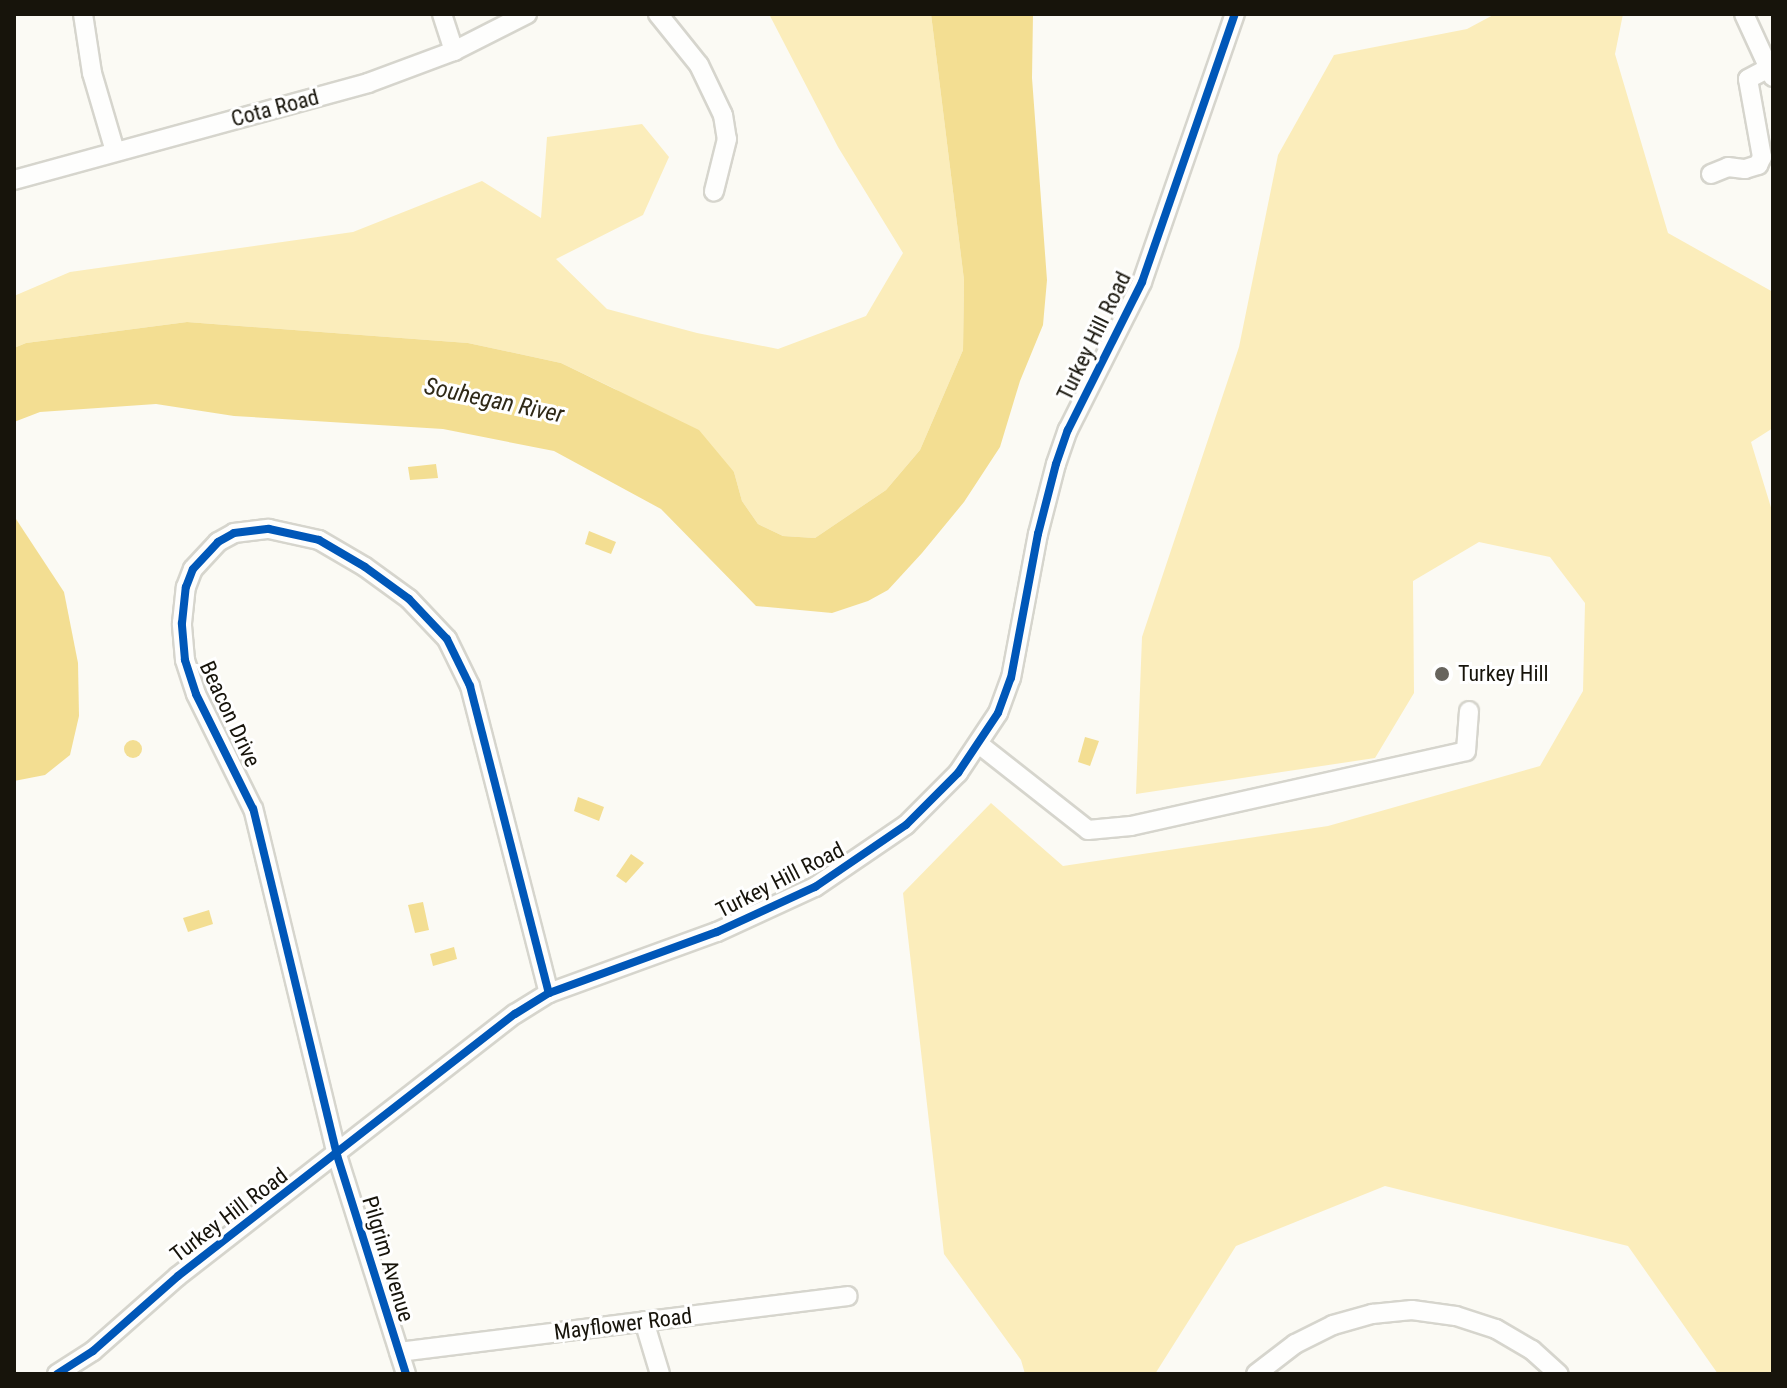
<!DOCTYPE html>
<html>
<head>
<meta charset="utf-8">
<style>
  body { margin:0 }
  #map { position:relative; width:1787px; height:1388px; overflow:hidden; background:#fbfaf4; font-family:"Roboto Condensed",sans-serif }
  div>[style] { position:absolute }
  [style*='--x'] { left:calc(var(--x)*1px); top:calc(var(--y)*1px); width:calc(var(--w)*1px); rotate:calc(var(--a)*1deg) }
  .green>* { inset:0; background:#fbedbb }
  .water>* { inset:0; background:#f3de92 }
  .round { border-radius:50% }
  .roads { filter:drop-shadow(2px 0 #d6d5cd) drop-shadow(-2px 0 #d6d5cd) drop-shadow(0 2px #d6d5cd) drop-shadow(0 -2px #d6d5cd) }
  .minor>* { height:18px; margin:-9px; padding:0 9px; transform-origin:9px; border-radius:9px; background:#fefefd }
  .cycleway>* { height:8px; margin:-4px; padding:0 4px; transform-origin:4px; border-radius:4px; background:#0057b8 }
  .dots>* { width:22px; height:22px; translate:-50% -50%; box-sizing:border-box; border:4px solid #fff; border-radius:50% }
  span { translate:-50% -50%; white-space:nowrap; text-align:center; line-height:1.15; -webkit-text-stroke:6px #fff; paint-order:stroke }
  .street-label { font-size:22px; color:#17140b }
  .poi-label { font-size:22px; color:#17140b }
  .left { translate:0 -50%; text-align:left }
  .water-label { font-size:24px; color:#302a18; font-style:italic }
  .frame { position:absolute; inset:0; border:16px solid #17140b; pointer-events:none }
</style>
</head>
<body>
<div id="map">
  <div class="green">
    <div style="clip-path:polygon(769px 14px,931px 14px,964px 280px,963px 350px,920px 450px,886px 490px,815px 538px,783px 536px,758px 524px,742px 501px,734px 472px,615px 389px,561px 363px,468px 343px,187px 322px,26px 343px,14px 348px,14px 296px,70px 272px,353px 232px,482px 181px,541px 218px,547px 137px,642px 124px,669px 157px,643px 215px,556px 259px,607px 309px,697px 333px,778px 349px,866px 316px,903px 253px,838px 147px)"></div>
    <div style="clip-path:polygon(1495px 14px,1623px 14px,1615px 54px,1668px 233px,1773px 292px,1773px 428px,1751px 442px,1773px 514px,1773px 1374px,1718px 1374px,1628px 1246px,1385px 1186px,1236px 1246px,1155px 1374px,1025px 1374px,1021px 1360px,944px 1254px,903px 893px,991px 803px,1063px 866px,1328px 826px,1540px 766px,1583px 691px,1585px 603px,1550px 557px,1479px 542px,1413px 581px,1414px 693px,1375px 758px,1136px 794px,1142px 637px,1239px 347px,1278px 155px,1334px 55px,1467px 29px)"></div>
  </div>
  <div class="water">
    <div style="clip-path:polygon(931px 14px,1033px 14px,1032px 78px,1047px 280px,1043px 325px,1020px 381px,1000px 447px,964px 502px,922px 553px,888px 590px,868px 601px,832px 613px,756px 606px,661px 509px,554px 451px,443px 429px,234px 416px,156px 404px,40px 412px,14px 422px,14px 348px,26px 343px,187px 322px,468px 343px,561px 363px,699px 430px,734px 472px,742px 501px,758px 524px,783px 536px,815px 538px,886px 490px,920px 450px,963px 350px,964px 280px)"></div>
    <div style="clip-path:polygon(436px 464px,438px 478px,410px 480px,408px 467px)"></div>
    <div style="clip-path:polygon(14px 516px,64px 592px,78px 663px,79px 716px,70px 755px,45px 775px,14px 781px)"></div>
    <div style="clip-path:polygon(589px 531px,616px 542px,611px 554px,585px 544px)"></div>
    <div style="clip-path:polygon(1085px 737px,1099px 741px,1090px 766px,1078px 762px)"></div>
    <div class="round" style="left:124px;top:740px;width:18px;height:18px"></div>
    <div style="clip-path:polygon(578px 797px,604px 807px,599px 821px,574px 811px)"></div>
    <div style="clip-path:polygon(631px 854px,644px 863px,626px 883px,616px 876px)"></div>
    <div style="clip-path:polygon(423px 902px,429px 930px,415px 933px,408px 905px)"></div>
    <div style="clip-path:polygon(209px 910px,213px 924px,188px 932px,183px 918px)"></div>
    <div style="clip-path:polygon(454px 947px,457px 959px,433px 966px,430px 954px)"></div>
  </div>
  <div class="roads">
    <div class="minor">
      <div style="--x:83;--y:14;--w:60;--a:81.3"></div>
      <div style="--x:92;--y:73;--w:81;--a:73.6"></div>
      <div style="--x:442;--y:14;--w:39;--a:72"></div>
      <div style="--x:658;--y:14;--w:65;--a:51.2"></div>
      <div style="--x:699;--y:65;--w:55;--a:64.4"></div>
      <div style="--x:723;--y:115;--w:24;--a:81"></div>
      <div style="--x:727;--y:139;--w:54;--a:104"></div>
      <div style="--x:1744;--y:14;--w:69;--a:65.3"></div>
      <div style="--x:1711;--y:174;--w:18;--a:-22"></div>
      <div style="--x:1728;--y:167;--w:17;--a:7"></div>
      <div style="--x:1745;--y:169;--w:14;--a:-17"></div>
      <div style="--x:1758;--y:165;--w:9;--a:-63"></div>
      <div style="--x:1762;--y:157;--w:79;--a:-100.2"></div>
      <div style="--x:1748;--y:79;--w:24;--a:-28"></div>
      <div style="--x:14;--y:180;--w:367;--a:-15.3"></div>
      <div style="--x:368;--y:83;--w:92;--a:-20.4"></div>
      <div style="--x:454;--y:51;--w:82;--a:-26.9"></div>
      <div style="--x:980;--y:745;--w:137;--a:38.2"></div>
      <div style="--x:1088;--y:830;--w:43;--a:-5.3"></div>
      <div style="--x:1131;--y:826;--w:343;--a:-12.6"></div>
      <div style="--x:1466;--y:751;--w:40;--a:-85.7"></div>
      <div style="--x:644;--y:1321;--w:55;--a:73.2"></div>
      <div style="--x:399;--y:1352;--w:452;--a:-7.1"></div>
      <div style="--x:57;--y:1374;--w:43;--a:-32.6"></div>
      <div style="--x:93;--y:1351;--w:113;--a:-41.4"></div>
      <div style="--x:178;--y:1276;--w:427;--a:-37.9"></div>
      <div style="--x:515;--y:1014;--w:40;--a:-32"></div>
      <div style="--x:549;--y:993;--w:179;--a:-20"></div>
      <div style="--x:717;--y:932;--w:108;--a:-24.7"></div>
      <div style="--x:815;--y:887;--w:110;--a:-34.3"></div>
      <div style="--x:906;--y:825;--w:74;--a:-45"></div>
      <div style="--x:958;--y:773;--w:72;--a:-56.3"></div>
      <div style="--x:998;--y:713;--w:37;--a:-70"></div>
      <div style="--x:1011;--y:678;--w:147;--a:-79.4"></div>
      <div style="--x:1038;--y:534;--w:72;--a:-75.6"></div>
      <div style="--x:1056;--y:464;--w:36;--a:-71"></div>
      <div style="--x:1068;--y:430;--w:165;--a:-63.4"></div>
      <div style="--x:1142;--y:282;--w:284;--a:-70.9"></div>
      <div style="--x:406;--y:1374;--w:230;--a:-107.5"></div>
      <div style="--x:337;--y:1155;--w:356;--a:-103.6"></div>
      <div style="--x:253;--y:809;--w:128;--a:-116.4"></div>
      <div style="--x:196;--y:694;--w:36;--a:-108"></div>
      <div style="--x:185;--y:660;--w:37;--a:-95"></div>
      <div style="--x:182;--y:623;--w:36;--a:-84"></div>
      <div style="--x:186;--y:587;--w:19;--a:-69"></div>
      <div style="--x:193;--y:569;--w:37;--a:-47"></div>
      <div style="--x:218;--y:542;--w:18;--a:-29"></div>
      <div style="--x:234;--y:533;--w:35;--a:-7"></div>
      <div style="--x:269;--y:529;--w:51;--a:12.4"></div>
      <div style="--x:319;--y:540;--w:53;--a:30.4"></div>
      <div style="--x:365;--y:567;--w:54;--a:36"></div>
      <div style="--x:409;--y:599;--w:55;--a:46.5"></div>
      <div style="--x:447;--y:639;--w:52;--a:63.9"></div>
      <div style="--x:470;--y:686;--w:317;--a:75.6"></div>
      <div style="--x:1256;--y:1374;--w:49;--a:-37.6"></div>
      <div style="--x:1295;--y:1344;--w:42;--a:-26.6"></div>
      <div style="--x:1333;--y:1325;--w:41;--a:-15.8"></div>
      <div style="--x:1372;--y:1314;--w:40;--a:-5.7"></div>
      <div style="--x:1412;--y:1310;--w:44;--a:7.8"></div>
      <div style="--x:1456;--y:1316;--w:42;--a:18"></div>
      <div style="--x:1496;--y:1329;--w:42;--a:30.3"></div>
      <div style="--x:1532;--y:1350;--w:36;--a:42"></div>
    </div>
  </div>
  <div class="cycleway">
    <div style="--x:57;--y:1374;--w:43;--a:-32.6"></div>
    <div style="--x:93;--y:1351;--w:113;--a:-41.4"></div>
    <div style="--x:178;--y:1276;--w:427;--a:-37.9"></div>
    <div style="--x:515;--y:1014;--w:40;--a:-32"></div>
    <div style="--x:549;--y:993;--w:179;--a:-20"></div>
    <div style="--x:717;--y:932;--w:108;--a:-24.7"></div>
    <div style="--x:815;--y:887;--w:110;--a:-34.3"></div>
    <div style="--x:906;--y:825;--w:74;--a:-45"></div>
    <div style="--x:958;--y:773;--w:72;--a:-56.3"></div>
    <div style="--x:998;--y:713;--w:37;--a:-70"></div>
    <div style="--x:1011;--y:678;--w:147;--a:-79.4"></div>
    <div style="--x:1038;--y:534;--w:72;--a:-75.6"></div>
    <div style="--x:1056;--y:464;--w:36;--a:-71"></div>
    <div style="--x:1068;--y:430;--w:165;--a:-63.4"></div>
    <div style="--x:1142;--y:282;--w:284;--a:-70.9"></div>
    <div style="--x:406;--y:1374;--w:230;--a:-107.5"></div>
    <div style="--x:337;--y:1155;--w:356;--a:-103.6"></div>
    <div style="--x:253;--y:809;--w:128;--a:-116.4"></div>
    <div style="--x:196;--y:694;--w:36;--a:-108"></div>
    <div style="--x:185;--y:660;--w:37;--a:-95"></div>
    <div style="--x:182;--y:623;--w:36;--a:-84"></div>
    <div style="--x:186;--y:587;--w:19;--a:-69"></div>
    <div style="--x:193;--y:569;--w:37;--a:-47"></div>
    <div style="--x:218;--y:542;--w:18;--a:-29"></div>
    <div style="--x:234;--y:533;--w:35;--a:-7"></div>
    <div style="--x:269;--y:529;--w:51;--a:12.4"></div>
    <div style="--x:319;--y:540;--w:53;--a:30.4"></div>
    <div style="--x:365;--y:567;--w:54;--a:36"></div>
    <div style="--x:409;--y:599;--w:55;--a:46.5"></div>
    <div style="--x:447;--y:639;--w:52;--a:63.9"></div>
    <div style="--x:470;--y:686;--w:317;--a:75.6"></div>
  </div>
  <div class="dots">
    <div style="left:1442px;top:674px;background:#67645d"></div>
  </div>
  <div class="street-label">
    <span style="left:275px;top:108px;rotate:-15deg">Cota Road</span>
    <span style="left:1094px;top:336px;rotate:-64deg">Turkey Hill Road</span>
    <span style="left:230px;top:714px;rotate:65deg">Beacon Drive</span>
    <span style="left:780px;top:880px;rotate:-27deg">Turkey Hill Road</span>
    <span style="left:229px;top:1215px;rotate:-37deg">Turkey Hill Road</span>
    <span style="left:388px;top:1259px;rotate:73deg">Pilgrim Avenue</span>
    <span style="left:623px;top:1324px;rotate:-7deg">Mayflower Road</span>
  </div>
  <div class="poi-label">
    <span class="left" style="left:1458px;top:674px">Turkey Hill</span>
  </div>
  <div class="water-label">
    <span style="left:494px;top:401px;rotate:12deg">Souhegan River</span>
  </div>
  <div class="frame"></div>
</div>
</body>
</html>
